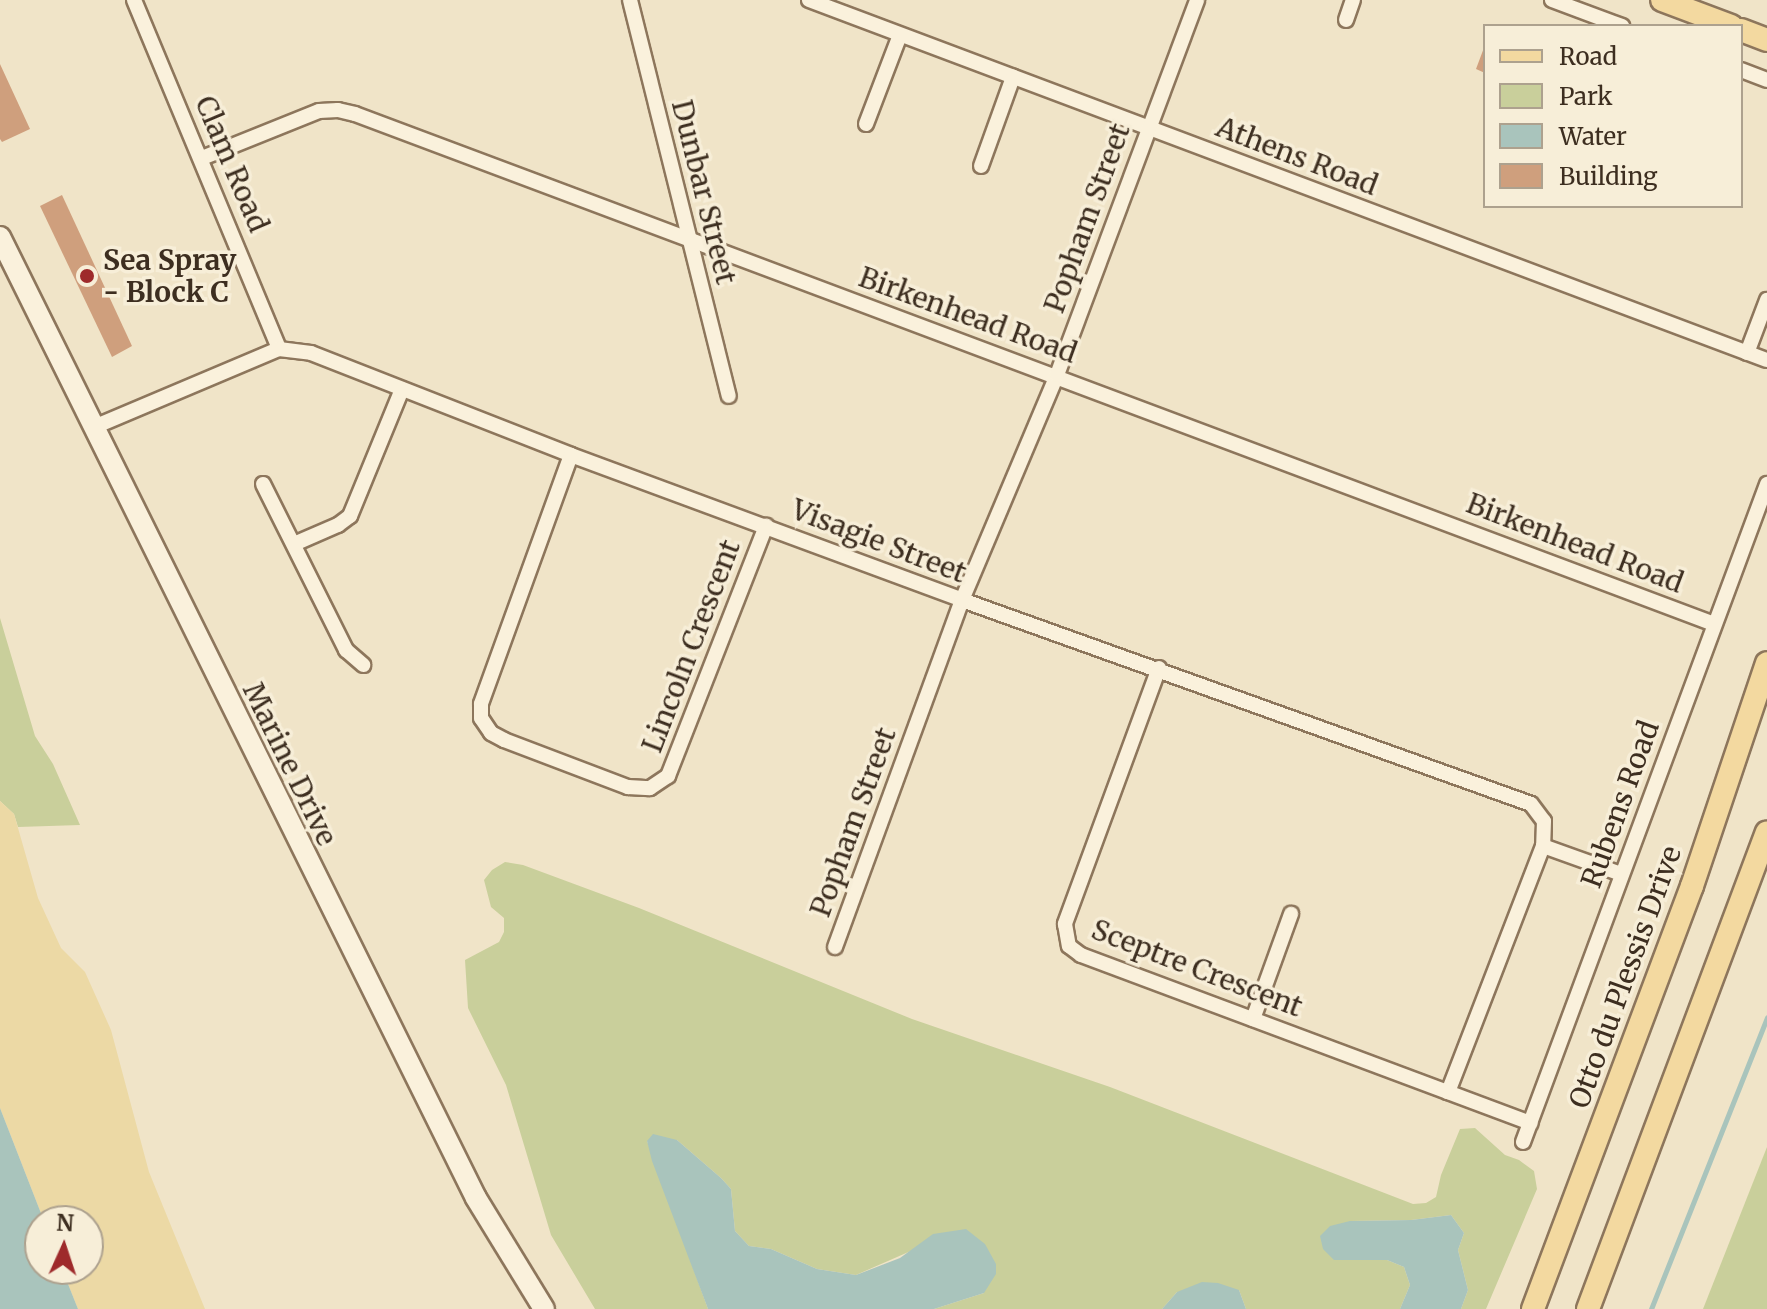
<!DOCTYPE html>
<html>
<head>
<meta charset="utf-8">
<style>
  body { margin:0 }
  #map { position:relative; width:1767px; height:1309px; overflow:hidden; background:#f0e4c8; font-family:Merriweather,serif }
  div>[style] { position:absolute }
  [style*='--x'] { left:calc(var(--x)*1px); top:calc(var(--y)*1px); width:calc(var(--w)*1px); rotate:calc(var(--a)*1deg) }
  .green>* { inset:0; background:#c9cf9b }
  .sand>* { inset:0; background:#ecd9a5 }
  .water>* { inset:0; background:#a9c4bc }
  .stream>* { height:5px; margin:-2.5px; padding:0 2.5px; transform-origin:2.5px; border-radius:2.5px; background:#a9c4bc }
  .building>* { inset:0; background:#cf9f7d }
  .roads { filter:drop-shadow(2px 0 #8d765c) drop-shadow(-2px 0 #8d765c) drop-shadow(0 2px #8d765c) drop-shadow(0 -2px #8d765c) }
  .street>* { height:14px; margin:-7px; padding:0 7px; transform-origin:7px; border-radius:7px; background:#faf1dc }
  .secondary>* { height:20px; margin:-10px; padding:0 10px; transform-origin:10px; border-radius:10px; background:#faf1dc }
  .primary>* { height:22px; margin:-11px; padding:0 11px; transform-origin:11px; border-radius:11px; background:#f3d9a0 }
  .dots>* { width:22px; height:22px; translate:-50% -50%; box-sizing:border-box; border:4px solid #f7eed8; border-radius:50% }
  span { translate:-50% -50%; white-space:nowrap; text-align:center; line-height:1.15; -webkit-text-stroke:7px #f7eed8; paint-order:stroke }
  .street-label { font-size:28px; color:#3d2e20 }
  .poi-label { font-size:28px; color:#3d2e20; font-weight:700 }
  .left { translate:0 -50%; text-align:left }
  .legend { position:absolute; left:1483px; top:24px; width:260px; height:184px; box-sizing:border-box; background:#f7eed8; border:2px solid #ada18e; margin:0; padding:10px 14px; list-style:none; font-size:24px; color:#3d2e20 }
  .legend li { display:flex; align-items:center; gap:16px; height:40px }
  .legend b { width:40px; border:2px solid #ada18e }
  .north { position:absolute; left:24px; top:1205px; width:80px; height:80px; box-sizing:border-box; background:#f7eed8; border:2px solid #ada18e; border-radius:50%; rotate:3deg; font-size:22px; font-weight:700; line-height:32px; text-align:center; color:#3d2e20 }
  .north::after { content:''; display:block; margin:auto; width:28px; height:36px; background:#9e2a2b; clip-path:polygon(50% 0,100% 100%,50% 72%,0 100%) }
</style>
</head>
<body>
<div id="map">
  <div class="green">
    <div style="clip-path:polygon(0 618px,35px 736px,53px 764px,80px 825px,18px 827px,14px 814px,0 801px)"></div>
    <div style="clip-path:polygon(505px 862px,523px 865px,639px 908px,912px 1019px,1110px 1087px,1413px 1204px,1426px 1203px,1436px 1197px,1441px 1175px,1460px 1129px,1475px 1128px,1505px 1155px,1519px 1160px,1534px 1171px,1537px 1189px,1486px 1309px,1461px 1309px,1468px 1290px,1458px 1250px,1464px 1233px,1451px 1215px,1411px 1220px,1350px 1221px,1362px 1258px,1387px 1260px,1404px 1267px,1410px 1285px,1400px 1309px,1246px 1309px,1239px 1290px,1177px 1292px,1162px 1309px,934px 1309px,984px 1293px,913px 1250px,856px 1275px,817px 1269px,771px 1249px,749px 1246px,735px 1231px,731px 1189px,721px 1178px,677px 1140px,647px 1141px,708px 1309px,595px 1309px,551px 1235px,506px 1085px,468px 1008px,465px 960px,499px 942px,504px 932px,504px 918px,491px 907px,484px 880px,492px 870px)"></div>
    <div style="clip-path:polygon(1767px 1147px,1767px 1309px,1703px 1309px)"></div>
  </div>
  <div class="sand">
    <div style="clip-path:polygon(0 801px,14px 814px,38px 898px,61px 948px,85px 972px,111px 1030px,149px 1172px,205px 1309px,78px 1309px,62px 1269px,88px 1269px,88px 1221px,44px 1221px,0 1108px)"></div>
  </div>
  <div class="water">
    <div style="clip-path:polygon(0 1108px,44px 1221px,40px 1221px,40px 1269px,62px 1269px,78px 1309px,0 1309px)"></div>
    <div style="clip-path:polygon(653px 1134px,677px 1140px,721px 1178px,731px 1189px,735px 1231px,749px 1246px,771px 1249px,817px 1269px,856px 1275px,900px 1258px,933px 1234px,966px 1229px,985px 1244px,996px 1264px,996px 1274px,984px 1293px,934px 1309px,708px 1309px,652px 1161px,647px 1141px)"></div>
    <div style="clip-path:polygon(1451px 1215px,1464px 1233px,1458px 1250px,1468px 1290px,1461px 1309px,1400px 1309px,1410px 1285px,1404px 1267px,1387px 1260px,1334px 1260px,1323px 1249px,1320px 1236px,1330px 1226px,1350px 1221px,1411px 1220px)"></div>
    <div style="clip-path:polygon(1202px 1282px,1218px 1283px,1239px 1290px,1246px 1309px,1162px 1309px,1177px 1292px)"></div>
  </div>
  <div class="stream">
    <div style="--x:1651;--y:1309;--w:314;--a:-68.3"></div>
  </div>
  <div class="building">
    <div style="clip-path:polygon(1485px 45px,1485px 73px,1476px 69px)"></div>
    <div style="clip-path:polygon(0 64px,30px 129px,2px 142px,0 139px)"></div>
    <div style="clip-path:polygon(62px 195px,132px 346px,112px 357px,40px 206px)"></div>
  </div>
  <div class="roads">
    <div class="street">
      <div style="--x:134;--y:0;--w:378;--a:67.4"></div>
      <div style="--x:630;--y:0;--w:408;--a:76"></div>
      <div style="--x:809;--y:0;--w:1023;--a:20.6"></div>
      <div style="--x:1552;--y:0;--w:75;--a:20.4"></div>
      <div style="--x:1346;--y:20;--w:21;--a:-71"></div>
      <div style="--x:1741;--y:70;--w:28;--a:21"></div>
      <div style="--x:866;--y:124;--w:95;--a:-69.1"></div>
      <div style="--x:202;--y:158;--w:126;--a:-21.9"></div>
      <div style="--x:319;--y:111;--w:19;--a:-3"></div>
      <div style="--x:338;--y:110;--w:17;--a:13"></div>
      <div style="--x:355;--y:114;--w:1452;--a:20.57"></div>
      <div style="--x:981;--y:166;--w:95;--a:-70.2"></div>
      <div style="--x:1747;--y:353;--w:57;--a:-69.3"></div>
      <div style="--x:94;--y:427;--w:201;--a:-22.9"></div>
      <div style="--x:279;--y:349;--w:32;--a:7"></div>
      <div style="--x:311;--y:353;--w:279;--a:21.4"></div>
      <div style="--x:571;--y:455;--w:417;--a:20.3"></div>
      <div style="--x:962;--y:600;--w:604;--a:19.72"></div>
      <div style="--x:1531;--y:804;--w:21;--a:53"></div>
      <div style="--x:1544;--y:821;--w:25;--a:92"></div>
      <div style="--x:1543;--y:846;--w:264;--a:111.1"></div>
      <div style="--x:571;--y:455;--w:265;--a:109.9"></div>
      <div style="--x:481;--y:704;--w:14;--a:90"></div>
      <div style="--x:481;--y:718;--w:18;--a:56"></div>
      <div style="--x:491;--y:733;--w:15;--a:28"></div>
      <div style="--x:504;--y:740;--w:133;--a:20.8"></div>
      <div style="--x:628;--y:787;--w:22;--a:3"></div>
      <div style="--x:650;--y:788;--w:22;--a:-34"></div>
      <div style="--x:668;--y:776;--w:269;--a:-68.6"></div>
      <div style="--x:263;--y:484;--w:186;--a:63.4"></div>
      <div style="--x:346;--y:650;--w:23;--a:41"></div>
      <div style="--x:294;--y:544;--w:48;--a:-23.4"></div>
      <div style="--x:338;--y:525;--w:15;--a:-37"></div>
      <div style="--x:350;--y:516;--w:137;--a:-67.7"></div>
      <div style="--x:1159;--y:668;--w:273;--a:110.2"></div>
      <div style="--x:1065;--y:924;--w:22;--a:80"></div>
      <div style="--x:1069;--y:946;--w:15;--a:37"></div>
      <div style="--x:1081;--y:955;--w:480;--a:20.5"></div>
      <div style="--x:1543;--y:846;--w:83;--a:19.7"></div>
      <div style="--x:835;--y:947;--w:370;--a:-69.9"></div>
      <div style="--x:962;--y:600;--w:244;--a:-67.1"></div>
      <div style="--x:1057;--y:375;--w:400;--a:-69.5"></div>
      <div style="--x:1253;--y:1019;--w:112;--a:-70.1"></div>
      <div style="--x:1523;--y:1142;--w:702;--a:-69.65"></div>
    </div>
    <div class="secondary">
      <div style="--x:0;--y:237;--w:1072;--a:63.65"></div>
      <div style="--x:476;--y:1198;--w:130;--a:58.5"></div>
    </div>
    <div class="primary">
      <div style="--x:1662;--y:0;--w:74;--a:20.6"></div>
      <div style="--x:1741;--y:30;--w:28;--a:21"></div>
      <div style="--x:1533;--y:1309;--w:452;--a:-69.4"></div>
      <div style="--x:1692;--y:886;--w:235;--a:-71.4"></div>
      <div style="--x:1588;--y:1309;--w:509;--a:-69.43"></div>
    </div>
  </div>
  <div class="dots">
    <div style="left:87px;top:276px;background:#9e2a2b"></div>
  </div>
  <div class="street-label">
    <span style="left:1297px;top:156px;rotate:21deg">Athens Road</span>
    <span style="left:232px;top:164px;rotate:67deg">Clam Road</span>
    <span style="left:704px;top:192px;rotate:76deg">Dunbar Street</span>
    <span style="left:1087px;top:218px;rotate:-70deg">Popham Street</span>
    <span style="left:968px;top:315px;rotate:20deg">Birkenhead Road</span>
    <span style="left:879px;top:541px;rotate:21deg">Visagie Street</span>
    <span style="left:1575px;top:543px;rotate:21deg">Birkenhead Road</span>
    <span style="left:691px;top:646px;rotate:-69deg">Lincoln Crescent</span>
    <span style="left:290px;top:764px;rotate:64deg">Marine Drive</span>
    <span style="left:1620px;top:804px;rotate:-70deg">Rubens Road</span>
    <span style="left:853px;top:822px;rotate:-70deg">Popham Street</span>
    <span style="left:1197px;top:968px;rotate:21deg">Sceptre Crescent</span>
    <span style="left:1625px;top:977px;rotate:-70deg">Otto du Plessis Drive</span>
  </div>
  <div class="poi-label">
    <span class="left" style="left:103px;top:276px">Sea Spray<br>- Block C</span>
  </div>
  <ul class="legend">
  <li><b style="height:10px;background:#f3d9a0"></b>Road</li>
  <li><b style="height:22px;background:#c9cf9b"></b>Park</li>
  <li><b style="height:22px;background:#a9c4bc"></b>Water</li>
  <li><b style="height:22px;background:#cf9f7d"></b>Building</li>
  </ul>
  <div class="north">N</div>
</div>
</body>
</html>
